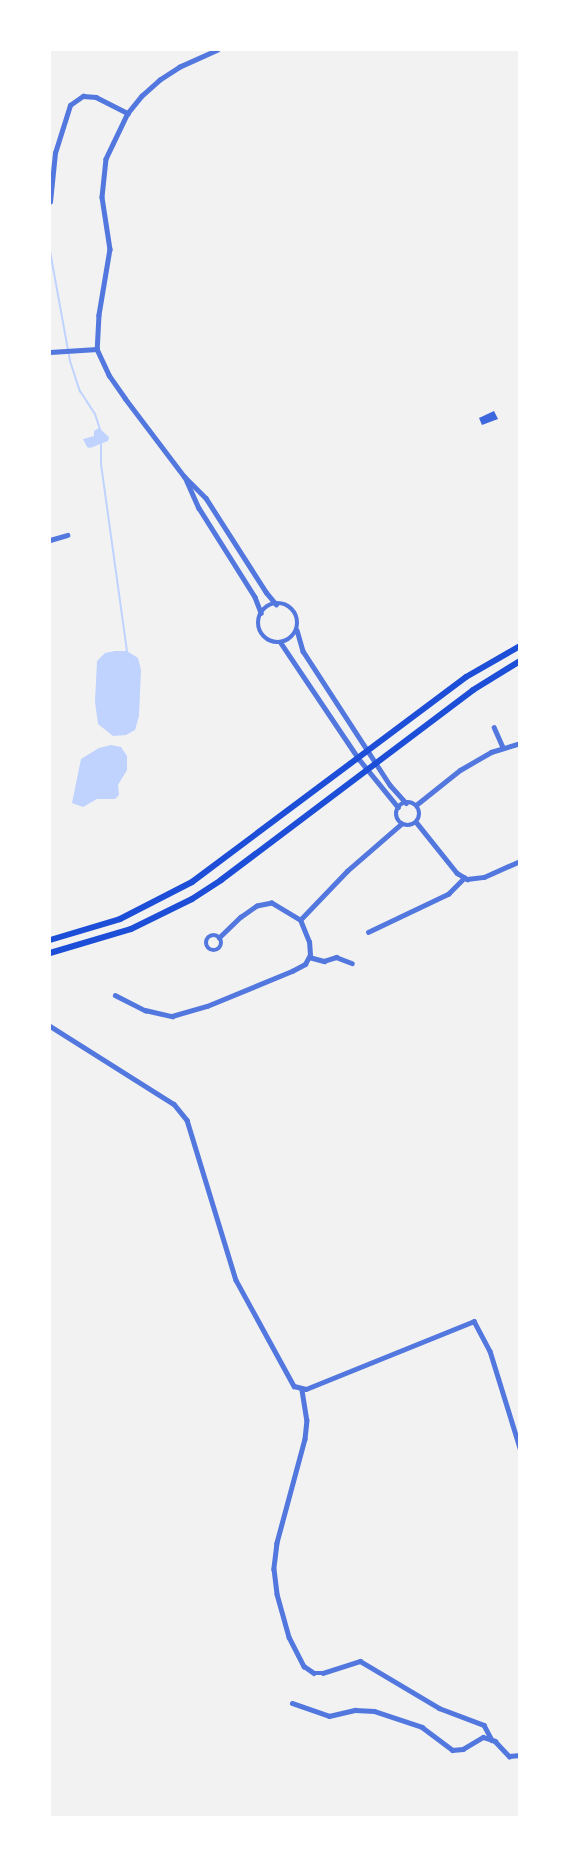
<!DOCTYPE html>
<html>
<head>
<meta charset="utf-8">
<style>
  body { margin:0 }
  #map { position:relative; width:569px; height:1867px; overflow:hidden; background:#f2f2f2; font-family:"Asap Condensed",sans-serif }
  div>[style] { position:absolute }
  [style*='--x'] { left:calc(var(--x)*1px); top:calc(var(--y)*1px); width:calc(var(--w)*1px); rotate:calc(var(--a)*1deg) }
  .water>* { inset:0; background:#bfd3fe }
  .stream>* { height:2px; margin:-1px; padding:0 1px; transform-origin:1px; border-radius:1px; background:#bfd3fe }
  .building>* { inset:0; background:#3d67dc }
  .minor>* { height:4.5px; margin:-2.25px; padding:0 2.25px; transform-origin:2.25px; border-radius:2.25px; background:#5277de }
  .minor>.ring { margin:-2.25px; padding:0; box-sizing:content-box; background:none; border:4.5px solid #5277de; border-radius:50% }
  .secondary>* { height:6px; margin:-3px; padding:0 3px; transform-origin:3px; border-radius:3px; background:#1d4ed8 }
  span { translate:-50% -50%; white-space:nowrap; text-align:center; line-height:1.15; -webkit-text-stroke:4.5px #fff; paint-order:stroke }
  .frame { position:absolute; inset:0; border:51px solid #fff; pointer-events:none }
</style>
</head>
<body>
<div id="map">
  <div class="water">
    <div style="clip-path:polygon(99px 428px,109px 437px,108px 441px,90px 448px,87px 447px,83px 439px,94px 436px,94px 431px)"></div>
    <div style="clip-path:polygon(115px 651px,127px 651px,138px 658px,141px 670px,139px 716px,135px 730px,126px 735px,113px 736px,98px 724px,95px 702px,97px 661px,105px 653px)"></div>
    <div style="clip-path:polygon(111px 745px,121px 747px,127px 756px,127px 770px,118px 785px,119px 795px,115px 799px,97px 799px,83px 807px,72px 803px,81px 759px,99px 748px)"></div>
  </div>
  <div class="stream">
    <div style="--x:50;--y:251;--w:112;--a:79.7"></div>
    <div style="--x:70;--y:361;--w:32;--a:72"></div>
    <div style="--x:80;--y:391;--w:27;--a:57"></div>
    <div style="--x:95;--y:414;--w:19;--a:72"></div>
    <div style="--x:101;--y:441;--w:23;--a:90"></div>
    <div style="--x:101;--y:464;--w:189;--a:82.1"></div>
  </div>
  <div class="building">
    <div style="clip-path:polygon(494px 411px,498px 419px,482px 425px,479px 418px)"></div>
  </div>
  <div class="minor">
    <div style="--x:218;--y:50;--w:42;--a:155.9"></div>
    <div style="--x:180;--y:67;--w:24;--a:147"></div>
    <div style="--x:160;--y:80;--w:24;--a:138"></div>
    <div style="--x:142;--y:96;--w:22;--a:129"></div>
    <div style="--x:128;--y:113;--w:51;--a:115.6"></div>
    <div style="--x:106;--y:159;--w:38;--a:96"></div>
    <div style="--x:102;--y:197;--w:53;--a:81.3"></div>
    <div style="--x:110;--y:249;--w:67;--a:99.5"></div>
    <div style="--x:99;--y:315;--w:34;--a:93"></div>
    <div style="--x:97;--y:349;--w:29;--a:65"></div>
    <div style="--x:109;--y:375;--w:28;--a:55"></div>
    <div style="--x:125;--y:398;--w:98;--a:52.9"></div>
    <div style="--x:184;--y:476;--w:31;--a:45"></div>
    <div style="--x:206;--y:498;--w:112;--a:57.4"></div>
    <div style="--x:266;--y:592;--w:16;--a:50"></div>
    <div style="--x:50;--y:202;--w:49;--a:-84.2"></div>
    <div style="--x:55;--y:153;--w:50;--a:-72.6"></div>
    <div style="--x:70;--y:105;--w:16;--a:-35"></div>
    <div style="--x:83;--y:96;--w:13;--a:4"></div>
    <div style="--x:96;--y:97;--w:36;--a:27"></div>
    <div style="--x:50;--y:352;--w:47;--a:-3.7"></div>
    <div style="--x:185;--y:477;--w:34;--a:66"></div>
    <div style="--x:199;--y:508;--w:105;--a:57.8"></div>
    <div style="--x:255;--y:597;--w:17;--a:69"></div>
    <div style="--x:50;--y:540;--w:18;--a:-16"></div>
    <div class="ring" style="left:258px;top:603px;width:35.5px;height:35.5px"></div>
    <div style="--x:297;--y:630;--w:22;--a:74"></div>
    <div style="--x:303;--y:651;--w:160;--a:57"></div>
    <div style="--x:390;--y:785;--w:24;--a:48"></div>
    <div style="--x:281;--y:643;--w:140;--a:56.1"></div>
    <div style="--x:359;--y:759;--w:62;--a:50.9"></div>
    <div style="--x:494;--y:727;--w:22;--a:66"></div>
    <div class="ring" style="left:396px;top:802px;width:19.5px;height:19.5px"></div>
    <div style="--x:416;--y:805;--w:56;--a:-38.5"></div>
    <div style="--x:460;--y:770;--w:36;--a:-30"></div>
    <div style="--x:491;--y:752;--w:30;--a:-17"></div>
    <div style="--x:417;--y:823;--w:64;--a:51.3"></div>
    <div style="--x:457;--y:873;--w:12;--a:31"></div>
    <div style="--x:467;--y:879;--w:17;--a:-7"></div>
    <div style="--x:484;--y:877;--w:39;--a:-24"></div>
    <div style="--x:300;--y:920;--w:68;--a:-46.2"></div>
    <div style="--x:347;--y:871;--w:72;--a:-41"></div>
    <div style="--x:368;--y:932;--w:89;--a:-25.4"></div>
    <div style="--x:448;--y:894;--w:23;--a:-45"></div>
    <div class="ring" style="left:206px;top:935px;width:11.5px;height:11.5px"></div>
    <div style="--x:309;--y:957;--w:16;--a:15"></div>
    <div style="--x:324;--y:961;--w:13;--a:-18"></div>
    <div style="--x:336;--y:957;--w:17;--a:21"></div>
    <div style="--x:115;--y:995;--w:34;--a:27"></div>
    <div style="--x:145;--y:1010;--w:28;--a:13"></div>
    <div style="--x:172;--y:1016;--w:36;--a:-16"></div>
    <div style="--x:207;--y:1006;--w:92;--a:-22.4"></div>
    <div style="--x:292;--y:971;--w:15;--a:-28"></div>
    <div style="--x:305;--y:964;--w:10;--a:-61"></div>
    <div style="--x:310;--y:955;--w:13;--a:-94"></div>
    <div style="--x:309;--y:942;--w:24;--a:-112"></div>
    <div style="--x:300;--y:920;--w:33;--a:-149"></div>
    <div style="--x:272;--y:903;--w:15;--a:169"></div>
    <div style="--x:257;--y:906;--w:19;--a:145"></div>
    <div style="--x:241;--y:917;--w:30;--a:136"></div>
    <div style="--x:50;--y:1026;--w:146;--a:32.2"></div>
    <div style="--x:174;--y:1104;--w:21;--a:51"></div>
    <div style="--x:187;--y:1120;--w:167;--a:73"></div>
    <div style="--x:236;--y:1280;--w:121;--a:61.3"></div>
    <div style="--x:294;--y:1386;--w:12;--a:14"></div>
    <div style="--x:306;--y:1389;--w:181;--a:-22"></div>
    <div style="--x:474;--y:1321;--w:34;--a:62"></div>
    <div style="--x:490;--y:1351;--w:102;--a:72.8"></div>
    <div style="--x:302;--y:1390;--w:30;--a:81"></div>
    <div style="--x:307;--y:1420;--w:19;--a:96"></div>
    <div style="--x:305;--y:1439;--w:108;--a:105.1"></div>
    <div style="--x:277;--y:1543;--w:26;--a:97"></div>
    <div style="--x:274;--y:1569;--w:25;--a:83"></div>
    <div style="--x:277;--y:1594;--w:45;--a:74.4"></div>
    <div style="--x:289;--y:1637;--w:33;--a:63"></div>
    <div style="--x:304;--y:1666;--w:12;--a:35"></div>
    <div style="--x:314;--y:1673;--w:9;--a:0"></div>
    <div style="--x:323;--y:1673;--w:39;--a:-18"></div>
    <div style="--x:360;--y:1661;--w:92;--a:30.7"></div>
    <div style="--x:439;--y:1708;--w:48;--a:20.7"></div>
    <div style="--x:484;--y:1725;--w:17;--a:62"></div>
    <div style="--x:292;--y:1703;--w:39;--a:19"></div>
    <div style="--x:329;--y:1716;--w:27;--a:-13"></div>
    <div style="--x:355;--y:1710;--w:19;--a:3"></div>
    <div style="--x:374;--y:1711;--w:51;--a:18.4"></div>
    <div style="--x:422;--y:1727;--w:38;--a:37"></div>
    <div style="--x:452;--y:1750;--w:11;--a:-5"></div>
    <div style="--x:463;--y:1749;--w:23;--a:-31"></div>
    <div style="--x:483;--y:1737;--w:13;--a:18"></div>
    <div style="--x:495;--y:1741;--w:21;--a:47"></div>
    <div style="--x:509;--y:1756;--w:11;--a:-5"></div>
  </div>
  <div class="secondary">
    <div style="--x:50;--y:940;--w:73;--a:-16.7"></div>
    <div style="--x:120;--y:919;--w:81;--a:-27.2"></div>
    <div style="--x:192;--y:882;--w:342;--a:-36.8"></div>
    <div style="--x:466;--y:677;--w:62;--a:-29.9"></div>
    <div style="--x:50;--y:953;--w:84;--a:-16.5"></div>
    <div style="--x:131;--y:929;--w:68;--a:-26.2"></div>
    <div style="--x:192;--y:899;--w:35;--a:-33"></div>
    <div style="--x:221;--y:880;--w:316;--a:-37"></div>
    <div style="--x:473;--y:690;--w:55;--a:-31.7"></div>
  </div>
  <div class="frame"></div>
</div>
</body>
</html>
